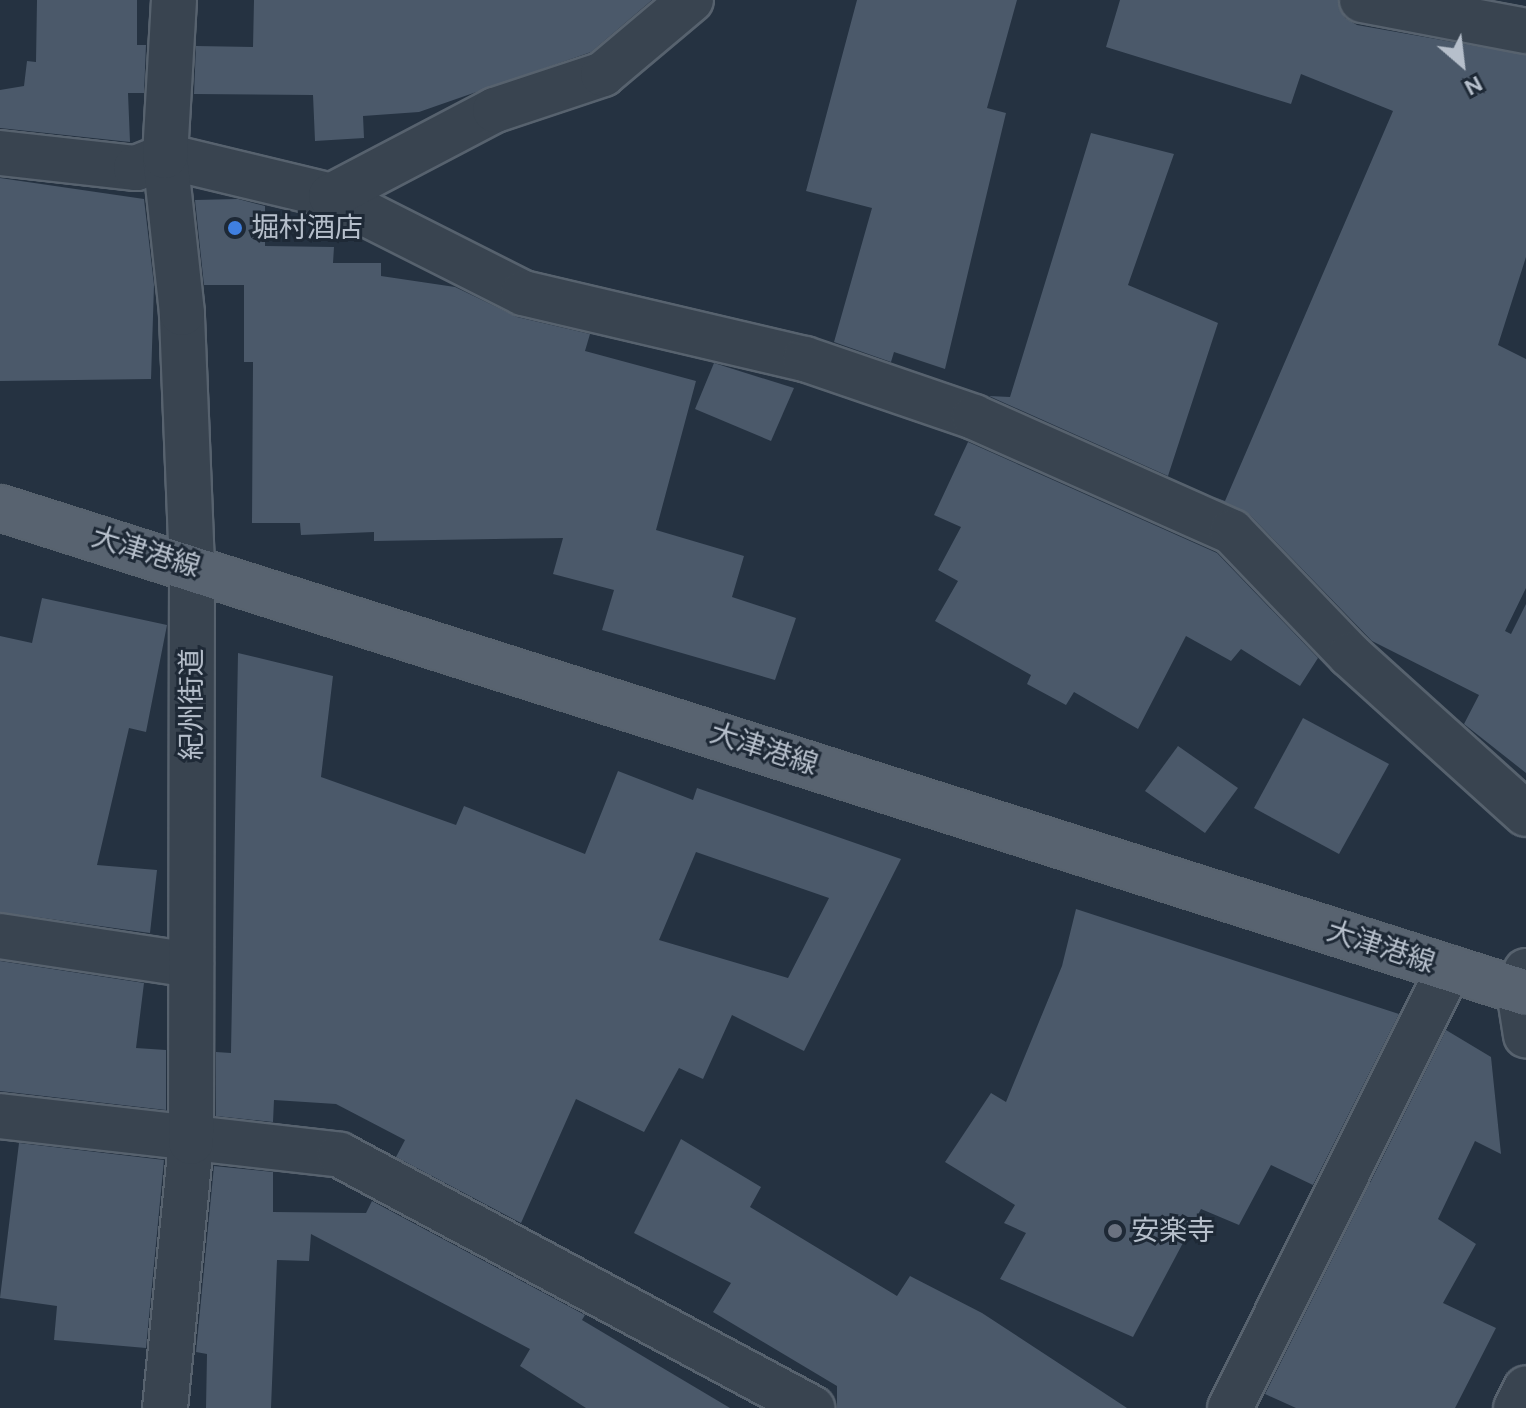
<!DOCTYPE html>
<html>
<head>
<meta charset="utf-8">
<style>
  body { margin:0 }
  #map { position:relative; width:1526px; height:1408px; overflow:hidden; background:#253241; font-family:"DM Sans","Noto Sans JP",sans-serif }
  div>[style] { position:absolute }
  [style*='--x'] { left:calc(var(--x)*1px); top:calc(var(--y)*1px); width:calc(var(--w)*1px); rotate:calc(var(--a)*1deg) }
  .building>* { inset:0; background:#4b596a }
  .roads { filter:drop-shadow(2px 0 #57626e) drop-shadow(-2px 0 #57626e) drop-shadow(0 2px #57626e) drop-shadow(0 -2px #57626e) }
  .minor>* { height:44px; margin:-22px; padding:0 22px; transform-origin:22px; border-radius:22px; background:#394450 }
  .major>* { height:44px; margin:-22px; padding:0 22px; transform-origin:22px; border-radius:22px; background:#586370 }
  .dots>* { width:22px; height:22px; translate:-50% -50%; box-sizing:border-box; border:4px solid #1e2936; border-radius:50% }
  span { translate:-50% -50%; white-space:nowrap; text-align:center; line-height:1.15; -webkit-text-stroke:6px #1e2936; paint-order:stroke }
  .poi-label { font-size:28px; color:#b6bfcb }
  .left { translate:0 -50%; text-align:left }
  .street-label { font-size:28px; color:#b6bfcb }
  .north { position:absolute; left:1422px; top:24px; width:80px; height:80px; -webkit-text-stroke:6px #1e2936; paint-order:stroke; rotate:152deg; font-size:22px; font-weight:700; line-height:32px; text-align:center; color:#b6bfcb }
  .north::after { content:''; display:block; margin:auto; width:28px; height:36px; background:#b6bfcb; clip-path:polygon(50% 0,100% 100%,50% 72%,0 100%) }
</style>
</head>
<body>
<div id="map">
  <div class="building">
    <div style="clip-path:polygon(37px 0,137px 0,137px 45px,146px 45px,144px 93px,128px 93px,130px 142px,0 128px,0 90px,24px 86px,27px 61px,36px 62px)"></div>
    <div style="clip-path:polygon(254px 0,652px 0,591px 52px,419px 112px,363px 116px,364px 138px,315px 141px,313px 95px,194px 94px,196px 46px,253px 47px)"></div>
    <div style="clip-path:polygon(857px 0,1017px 0,987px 108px,1006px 113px,945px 369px,894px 352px,891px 362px,834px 342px,872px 208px,806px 191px)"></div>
    <div style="clip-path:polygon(1120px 0,1338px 0,1345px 18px,1357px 25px,1526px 55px,1526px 257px,1498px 345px,1526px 359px,1526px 588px,1505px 631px,1511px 634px,1526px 604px,1526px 773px,1464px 724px,1479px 695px,1372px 641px,1250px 515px,1214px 497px,1225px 501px,1393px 111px,1301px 74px,1291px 104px,1106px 47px)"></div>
    <div style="clip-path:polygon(1091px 133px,1174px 154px,1128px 285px,1218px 323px,1168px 476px,989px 396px,1010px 397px)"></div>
    <div style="clip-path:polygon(0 178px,144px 199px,154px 285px,151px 379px,0 381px)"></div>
    <div style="clip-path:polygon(238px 199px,265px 206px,265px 246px,334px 247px,333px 263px,381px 263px,381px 276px,455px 287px,517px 317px,590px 334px,585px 351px,696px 381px,656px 530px,744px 556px,732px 597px,796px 618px,775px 680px,602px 630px,614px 590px,553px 574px,563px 538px,374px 541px,374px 532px,301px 535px,300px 523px,252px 523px,253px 362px,244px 362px,244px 285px,204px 285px,195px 200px)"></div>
    <div style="clip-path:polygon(714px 363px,794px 388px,771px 441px,695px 409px)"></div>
    <div style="clip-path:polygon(968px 442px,1217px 553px,1318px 658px,1300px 686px,1241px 649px,1231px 661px,1186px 636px,1138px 729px,1074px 692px,1066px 705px,1027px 684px,1031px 675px,935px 621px,958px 581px,938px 570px,961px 527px,934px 515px)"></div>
    <div style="clip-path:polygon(42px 598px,167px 625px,146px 732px,129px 728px,97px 865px,157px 870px,150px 933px,0 912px,0 636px,32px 643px)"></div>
    <div style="clip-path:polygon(evenodd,238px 653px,333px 676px,321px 777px,456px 825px,464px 806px,585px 854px,618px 771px,693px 800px,697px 788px,901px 859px,804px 1051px,732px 1015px,703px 1079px,679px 1068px,644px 1132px,576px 1099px,521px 1223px,396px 1157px,405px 1140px,336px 1104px,274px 1100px,273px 1122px,216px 1116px,216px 1052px,231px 1053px,238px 653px,696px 852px,829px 898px,788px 978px,659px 940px,696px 852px)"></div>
    <div style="clip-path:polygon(1303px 718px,1389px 764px,1339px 854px,1254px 808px)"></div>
    <div style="clip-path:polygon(1178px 746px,1238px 788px,1205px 833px,1145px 791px)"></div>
    <div style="clip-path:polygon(1076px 909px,1399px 1014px,1313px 1185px,1271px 1165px,1239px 1225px,1201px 1209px,1133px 1337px,1000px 1279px,1026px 1233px,1004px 1223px,1015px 1205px,945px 1162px,991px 1093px,1006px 1102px,1062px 966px)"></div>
    <div style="clip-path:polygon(0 961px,144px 983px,136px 1048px,166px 1050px,166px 1110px,0 1091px)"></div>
    <div style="clip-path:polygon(1446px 1030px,1491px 1057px,1501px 1154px,1475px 1141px,1438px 1219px,1476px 1244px,1443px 1303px,1496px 1328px,1455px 1408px,1296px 1408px,1265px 1394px)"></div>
    <div style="clip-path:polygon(681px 1139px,761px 1187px,750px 1207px,897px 1296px,910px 1276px,982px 1313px,1127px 1408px,837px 1408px,837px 1386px,713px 1312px,731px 1283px,634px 1233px)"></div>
    <div style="clip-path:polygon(19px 1143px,164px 1160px,146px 1348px,54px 1340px,57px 1306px,0 1298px)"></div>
    <div style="clip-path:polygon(214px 1166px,273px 1172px,273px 1212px,366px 1213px,372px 1201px,585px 1315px,582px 1320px,730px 1408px,586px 1408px,520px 1366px,530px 1349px,311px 1234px,309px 1261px,277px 1260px,271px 1408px,206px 1408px,207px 1354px,196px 1352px)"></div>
  </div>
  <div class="roads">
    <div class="minor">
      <div style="--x:1362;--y:0;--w:167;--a:10.7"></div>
      <div style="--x:0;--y:153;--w:137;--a:6.3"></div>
      <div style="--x:136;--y:168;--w:31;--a:-22"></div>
      <div style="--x:165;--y:156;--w:171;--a:13.5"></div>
      <div style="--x:331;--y:196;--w:215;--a:26.8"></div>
      <div style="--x:523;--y:293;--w:290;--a:13.2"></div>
      <div style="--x:805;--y:359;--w:179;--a:18.9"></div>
      <div style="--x:974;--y:417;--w:282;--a:24"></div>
      <div style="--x:1232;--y:532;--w:170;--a:46.2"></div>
      <div style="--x:1350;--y:655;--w:237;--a:42.1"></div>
      <div style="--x:331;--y:196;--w:185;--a:-27.7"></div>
      <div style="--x:495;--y:110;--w:114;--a:-18.4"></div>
      <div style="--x:603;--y:74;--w:115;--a:-40.1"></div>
      <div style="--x:0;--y:936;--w:193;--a:8.6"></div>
      <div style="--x:1526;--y:971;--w:21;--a:109"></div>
      <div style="--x:1519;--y:991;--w:45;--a:81"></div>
      <div style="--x:0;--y:1116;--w:342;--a:6.5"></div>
      <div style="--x:340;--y:1155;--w:536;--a:28.19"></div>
      <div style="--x:165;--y:1408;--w:267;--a:-84.4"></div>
      <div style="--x:191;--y:1142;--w:576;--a:-89.9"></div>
      <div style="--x:192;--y:566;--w:253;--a:-92.3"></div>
      <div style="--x:182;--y:313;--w:158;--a:-96.2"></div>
      <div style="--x:165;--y:156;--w:156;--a:-86.7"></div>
      <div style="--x:1230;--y:1408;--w:491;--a:-63.5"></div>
      <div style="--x:1516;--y:1408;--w:22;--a:-63"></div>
    </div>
    <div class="major">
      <div style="--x:0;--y:508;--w:1601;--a:17.63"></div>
    </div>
  </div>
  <div class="dots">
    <div style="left:235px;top:228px;background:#3f7fe0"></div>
    <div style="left:1115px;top:1231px;background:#6b7280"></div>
  </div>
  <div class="poi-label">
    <span class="left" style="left:251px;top:228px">堀村酒店</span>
    <span class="left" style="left:1131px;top:1231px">安楽寺</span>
  </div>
  <div class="street-label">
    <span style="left:146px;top:552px;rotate:17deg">大津港線</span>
    <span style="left:192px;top:704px;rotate:-90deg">紀州街道</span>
    <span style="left:764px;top:749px;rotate:18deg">大津港線</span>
    <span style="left:1381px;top:947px;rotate:18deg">大津港線</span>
  </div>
  <div class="north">N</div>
</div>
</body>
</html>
